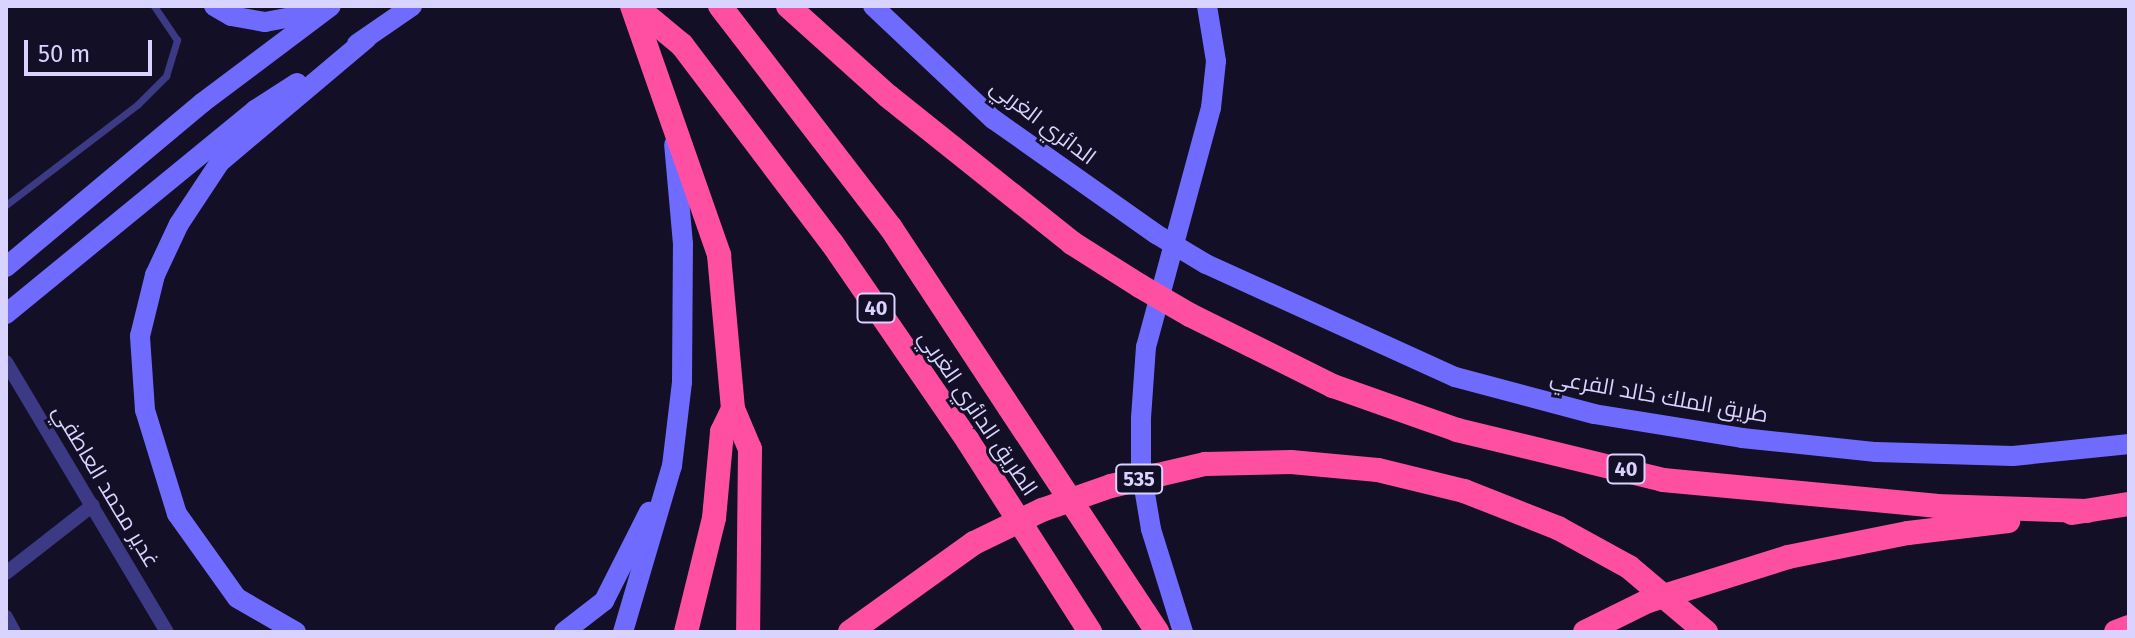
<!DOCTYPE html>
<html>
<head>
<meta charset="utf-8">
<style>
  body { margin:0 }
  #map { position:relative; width:2135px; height:638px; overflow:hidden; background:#130f26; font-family:"Fira Sans",Cairo,sans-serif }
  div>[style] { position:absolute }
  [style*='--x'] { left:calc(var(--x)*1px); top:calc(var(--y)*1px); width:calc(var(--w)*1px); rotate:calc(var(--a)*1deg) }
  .lane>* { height:7px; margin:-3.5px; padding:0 3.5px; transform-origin:3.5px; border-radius:3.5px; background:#3d3a85 }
  .street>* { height:14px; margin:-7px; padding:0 7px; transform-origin:7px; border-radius:7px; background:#3d3a85 }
  .secondary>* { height:20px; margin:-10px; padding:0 10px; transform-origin:10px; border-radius:10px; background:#6f6bff }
  .highway>* { height:24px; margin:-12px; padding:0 12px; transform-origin:12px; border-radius:12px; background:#ff4fa3 }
  .secondary-bridge>* { height:20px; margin:-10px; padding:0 10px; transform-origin:10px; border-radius:10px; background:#6f6bff }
  .highway-bridge>* { height:24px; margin:-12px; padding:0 12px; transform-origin:12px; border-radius:12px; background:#ff4fa3 }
  span { translate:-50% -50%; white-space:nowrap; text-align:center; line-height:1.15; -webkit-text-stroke:6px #130f26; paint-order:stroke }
  .shield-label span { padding:2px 6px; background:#130f26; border:2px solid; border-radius:6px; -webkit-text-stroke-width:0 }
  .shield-label { font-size:20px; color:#d9d4ff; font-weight:700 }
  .street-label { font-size:22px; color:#d9d4ff }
  .frame { position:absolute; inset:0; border:8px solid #d9d4ff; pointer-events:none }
  .scale { position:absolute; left:24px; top:40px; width:128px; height:36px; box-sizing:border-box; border:4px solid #d9d4ff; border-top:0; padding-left:10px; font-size:24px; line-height:28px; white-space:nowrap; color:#d9d4ff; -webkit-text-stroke:6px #130f26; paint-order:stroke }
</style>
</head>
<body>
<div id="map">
  <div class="lane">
    <div style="--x:6;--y:205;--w:166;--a:-37.4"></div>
    <div style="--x:138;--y:104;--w:40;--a:-45"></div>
    <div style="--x:166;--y:76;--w:38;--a:-73"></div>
    <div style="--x:177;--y:40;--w:41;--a:-124.1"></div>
  </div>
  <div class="street">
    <div style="--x:6;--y:362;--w:314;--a:59.2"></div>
    <div style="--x:6;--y:573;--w:110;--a:-38"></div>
    <div style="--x:6;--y:617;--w:17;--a:62"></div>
  </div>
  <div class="secondary">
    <div style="--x:214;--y:6;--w:20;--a:30"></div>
    <div style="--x:231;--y:16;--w:35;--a:10"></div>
    <div style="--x:265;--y:22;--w:54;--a:-10.7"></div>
    <div style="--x:873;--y:6;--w:165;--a:43.3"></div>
    <div style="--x:993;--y:119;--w:199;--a:35.2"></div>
    <div style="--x:357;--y:44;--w:67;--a:-34.6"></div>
    <div style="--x:1206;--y:264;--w:273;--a:24.4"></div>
    <div style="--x:1455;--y:377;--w:144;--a:14.9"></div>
    <div style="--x:1594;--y:414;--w:150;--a:9.2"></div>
    <div style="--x:1742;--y:438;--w:135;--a:6"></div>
    <div style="--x:1876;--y:452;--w:137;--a:1.7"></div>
    <div style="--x:2013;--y:456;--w:117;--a:-5.9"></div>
    <div style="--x:6;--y:267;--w:256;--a:-39.9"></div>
    <div style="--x:202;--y:103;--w:161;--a:-36.9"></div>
    <div style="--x:6;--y:314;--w:322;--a:-39.3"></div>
    <div style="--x:255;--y:110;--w:50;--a:-32.7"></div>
    <div style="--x:296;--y:632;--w:68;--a:-150"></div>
    <div style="--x:237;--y:598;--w:103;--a:-125.5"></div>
    <div style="--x:177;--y:514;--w:109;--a:-107.1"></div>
    <div style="--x:145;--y:410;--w:74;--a:-93.9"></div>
    <div style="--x:140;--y:336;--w:63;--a:-76.2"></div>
    <div style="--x:155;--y:275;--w:56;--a:-64.8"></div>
    <div style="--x:179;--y:224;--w:74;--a:-56.5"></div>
    <div style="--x:220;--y:162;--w:192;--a:-40.1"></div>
    <div style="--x:564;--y:632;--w:51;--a:-37.8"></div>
    <div style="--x:604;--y:601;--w:100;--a:-63.2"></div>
    <div style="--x:623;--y:632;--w:173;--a:-73.6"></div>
    <div style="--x:672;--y:466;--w:85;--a:-83.2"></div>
    <div style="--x:682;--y:382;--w:138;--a:-89.6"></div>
    <div style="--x:683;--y:244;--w:100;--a:-95.1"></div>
    <div style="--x:1183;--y:632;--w:108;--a:-107.3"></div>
    <div style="--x:1151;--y:529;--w:60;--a:-99.6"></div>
    <div style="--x:1141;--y:470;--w:52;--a:-90"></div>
    <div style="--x:1141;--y:418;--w:71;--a:-86"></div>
    <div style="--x:1146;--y:347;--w:248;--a:-74.8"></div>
    <div style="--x:1211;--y:108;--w:47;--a:-83.9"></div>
    <div style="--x:1216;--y:61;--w:56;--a:-99.3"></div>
  </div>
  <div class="highway">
    <div style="--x:632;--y:6;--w:264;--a:70.7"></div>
    <div style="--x:719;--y:255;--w:155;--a:84.8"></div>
    <div style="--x:733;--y:409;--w:25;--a:116"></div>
    <div style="--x:722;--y:432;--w:86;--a:95.3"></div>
    <div style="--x:714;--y:518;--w:117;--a:103.8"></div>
    <div style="--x:635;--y:6;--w:61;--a:39.7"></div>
    <div style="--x:682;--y:45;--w:248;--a:52.9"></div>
    <div style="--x:832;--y:243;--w:240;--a:55.5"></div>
    <div style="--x:968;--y:441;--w:227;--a:57.4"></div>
    <div style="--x:720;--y:6;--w:280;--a:52.4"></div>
    <div style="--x:891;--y:228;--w:484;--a:56.6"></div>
    <div style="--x:788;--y:6;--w:135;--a:42"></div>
    <div style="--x:888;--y:96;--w:236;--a:38.6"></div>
    <div style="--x:1072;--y:243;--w:80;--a:32.3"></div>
    <div style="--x:1190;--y:315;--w:160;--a:26.4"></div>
    <div style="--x:1333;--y:386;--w:132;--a:19.5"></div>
    <div style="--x:1457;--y:430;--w:212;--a:13.6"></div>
    <div style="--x:1663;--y:480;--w:274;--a:5.4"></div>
    <div style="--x:1936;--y:506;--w:151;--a:1.9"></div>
    <div style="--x:733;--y:409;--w:43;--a:67"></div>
    <div style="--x:750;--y:449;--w:183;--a:90.6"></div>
    <div style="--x:1464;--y:491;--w:101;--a:21.5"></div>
    <div style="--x:1558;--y:528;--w:81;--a:28.8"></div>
    <div style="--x:1629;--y:567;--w:101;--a:40.2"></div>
    <div style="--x:2072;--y:513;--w:58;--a:-9"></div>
    <div style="--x:1788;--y:557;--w:122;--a:-11.3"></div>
    <div style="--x:1908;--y:533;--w:101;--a:-6.8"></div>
    <div style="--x:2116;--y:632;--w:14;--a:-21"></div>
  </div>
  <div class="secondary-bridge">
    <div style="--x:1156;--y:234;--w:58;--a:31"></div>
  </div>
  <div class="highway-bridge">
    <div style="--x:1140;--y:286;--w:58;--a:30.1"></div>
    <div style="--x:850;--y:632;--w:153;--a:-35.7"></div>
    <div style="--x:974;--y:543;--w:76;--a:-25.9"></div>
    <div style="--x:1042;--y:510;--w:73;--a:-19.2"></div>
    <div style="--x:1111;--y:486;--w:97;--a:-13.2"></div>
    <div style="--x:1205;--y:464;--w:86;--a:-1.3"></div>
    <div style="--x:1291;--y:462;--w:87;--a:5.3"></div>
    <div style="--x:1378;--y:470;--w:89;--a:13.7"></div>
    <div style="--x:1585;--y:632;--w:70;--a:-26.2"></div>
    <div style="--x:1648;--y:601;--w:147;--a:-17.4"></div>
  </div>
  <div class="shield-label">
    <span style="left:876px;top:308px">40</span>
    <span style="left:1626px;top:469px">40</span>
    <span style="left:1139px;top:479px">535</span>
  </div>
  <div class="street-label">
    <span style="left:1043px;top:122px;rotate:37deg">الدائري الغربي</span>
    <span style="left:1659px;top:396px;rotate:10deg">طريق الملك خالد الفرعي</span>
    <span style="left:978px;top:413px;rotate:56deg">الطريق الدائري الغربي</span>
    <span style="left:106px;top:486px;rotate:59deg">غدير محمد العاطفي</span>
  </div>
  <div class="frame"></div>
  <div class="scale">50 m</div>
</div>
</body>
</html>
